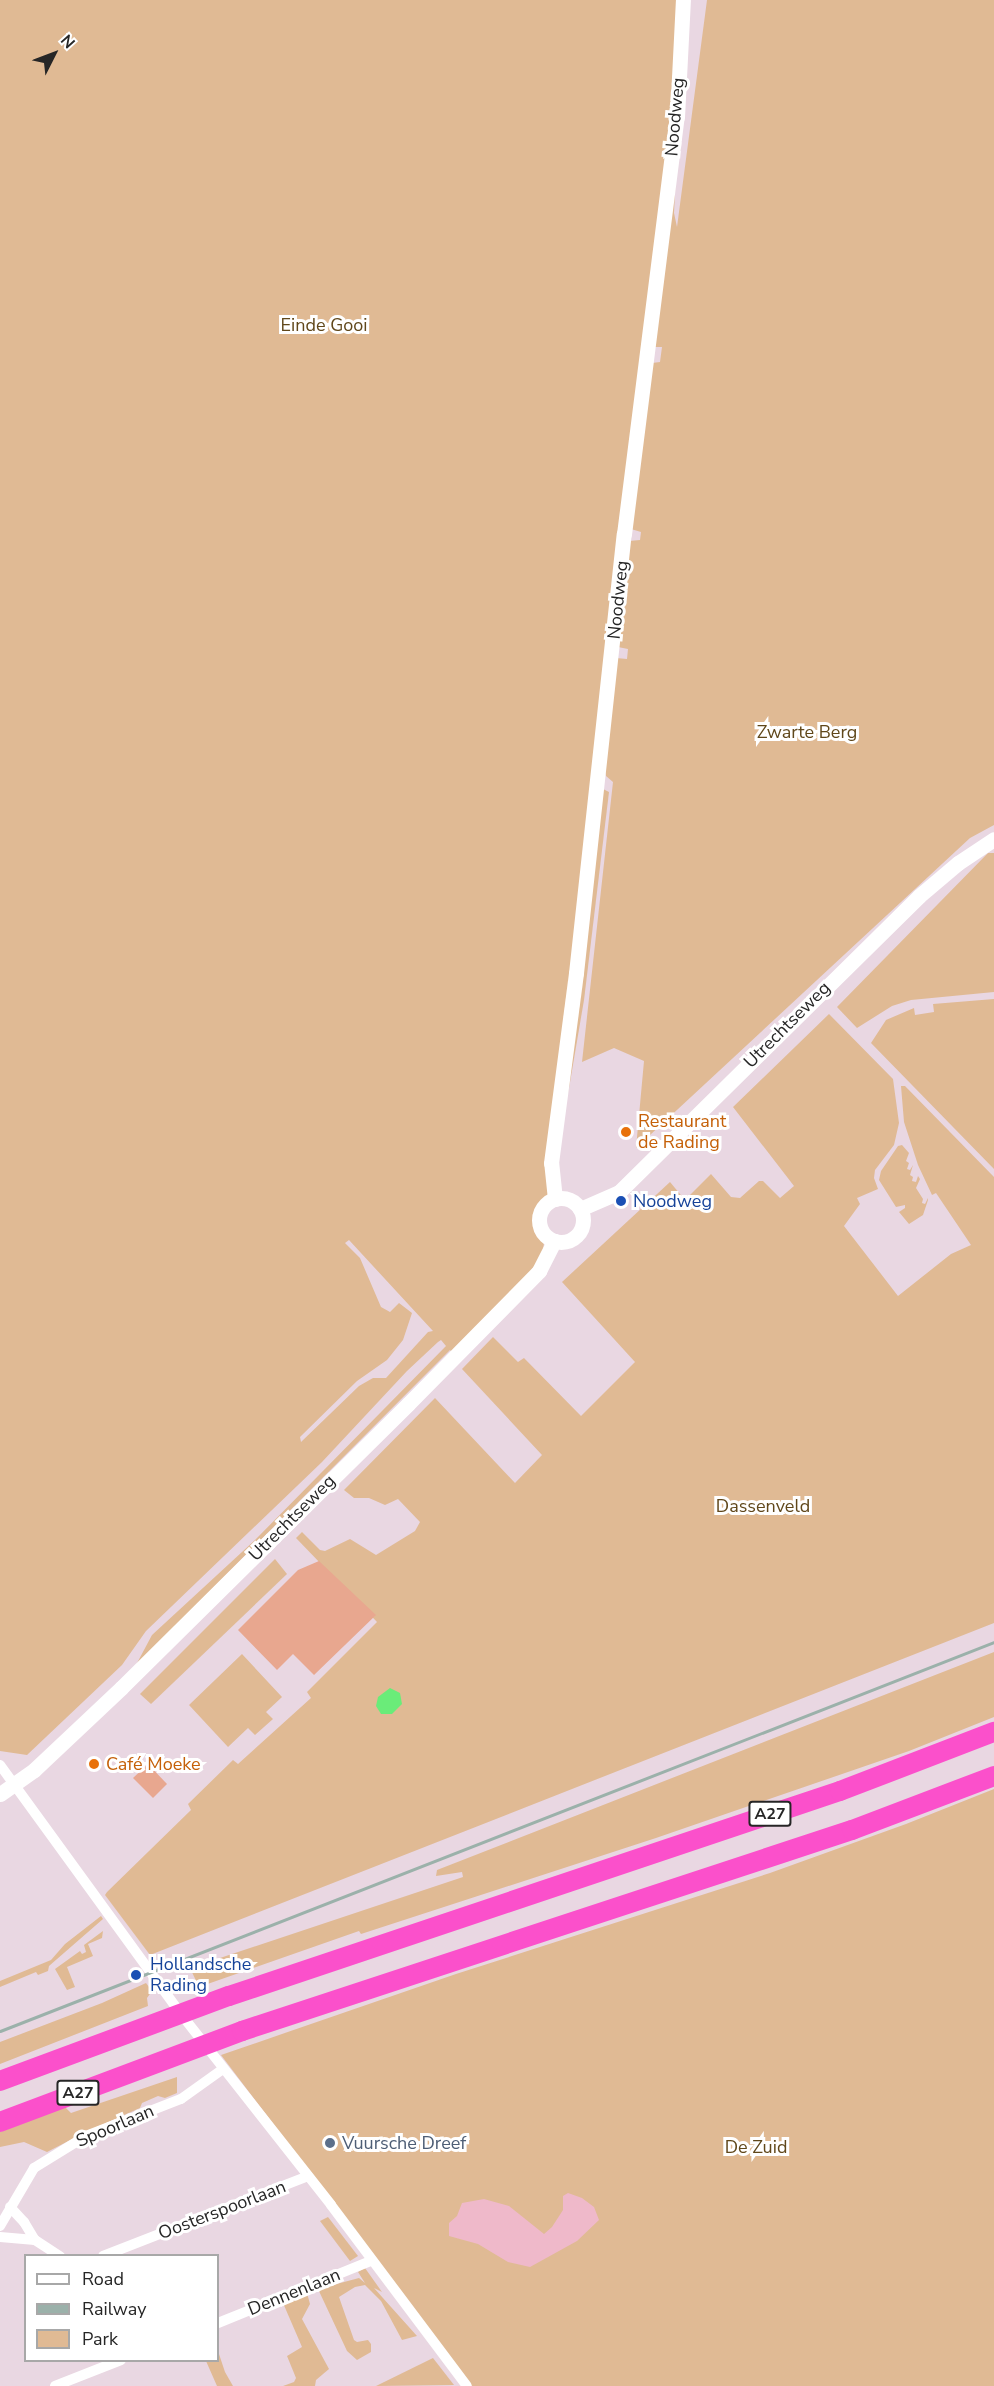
<!DOCTYPE html>
<html>
<head>
<meta charset="utf-8">
<style>
  body { margin:0 }
  #map { position:relative; width:994px; height:2386px; overflow:hidden; background:#e9d7e2; font-family:"Nunito Sans",sans-serif }
  div>[style] { position:absolute }
  [style*='--x'] { left:calc(var(--x)*1px); top:calc(var(--y)*1px); width:calc(var(--w)*1px); rotate:calc(var(--a)*1deg) }
  .green>* { inset:0; background:#e0ba94 }
  .sand>* { inset:0; background:#efb9ca }
  .pitch>* { inset:0; background:#e8a78f }
  .water>* { inset:0; background:#6aec79 }
  .street>* { height:10px; margin:-5px; padding:0 5px; transform-origin:5px; border-radius:5px; background:#fff }
  .secondary>* { height:15px; margin:-7.5px; padding:0 7.5px; transform-origin:7.5px; border-radius:7.5px; background:#fff }
  .secondary>.ring { margin:-7.5px; padding:0; box-sizing:content-box; background:none; border:15px solid #fff; border-radius:50% }
  .highway>* { height:20px; margin:-10px; padding:0 10px; transform-origin:10px; border-radius:10px; background:#fb50cb }
  .rail>* { height:3px; margin:-1.5px; padding:0 1.5px; transform-origin:1.5px; border-radius:1.5px; background:#9bb1aa }
  .dots>* { width:16px; height:16px; translate:-50% -50%; box-sizing:border-box; border:3px solid #fff; border-radius:50% }
  span { translate:-50% -50%; white-space:nowrap; text-align:center; line-height:1.15; -webkit-text-stroke:6px #fff; paint-order:stroke }
  .shield-label span { padding:2px 4px; background:#fff; border:2px solid; border-radius:4px; -webkit-text-stroke-width:0 }
  .shield-label { font-size:16px; color:#262626; font-weight:700 }
  .street-label { font-size:18px; color:#262626 }
  .park-label { font-size:18px; color:#60471a }
  .food-label { font-size:18px; color:#c56008 }
  .left { translate:0 -50%; text-align:left }
  .transit-label { font-size:18px; color:#164399 }
  .service-label { font-size:18px; color:#4e5e75 }
  .legend { position:absolute; left:24px; top:2254px; width:195px; height:108px; box-sizing:border-box; background:#fff; border:2px solid #a8a8a8; margin:0; padding:8px 10px; list-style:none; font-size:18px; color:#262626 }
  .legend li { display:flex; align-items:center; gap:12px; height:30px }
  .legend b { width:30px; border:2px solid #a8a8a8 }
  .north { position:absolute; left:24px; top:24px; width:60px; height:60px; -webkit-text-stroke:4px #fff; paint-order:stroke; rotate:48deg; font-size:16px; font-weight:700; line-height:24px; text-align:center; color:#262626 }
  .north::after { content:''; display:block; margin:auto; width:21px; height:27px; background:#262626; clip-path:polygon(50% 0,100% 100%,50% 72%,0 100%) }
</style>
</head>
<body>
<div id="map">
  <div class="green">
    <div style="clip-path:polygon(evenodd,0 0,683px 0,540px 1278px,455px 1356px,450px 1350px,136px 1665px,152px 1635px,255px 1540px,446px 1346px,441px 1340px,438px 1342px,407px 1371px,322px 1462px,146px 1631px,122px 1665px,27px 1755px,0 1751px,0 0,349px 1240px,433px 1331px,428px 1332px,386px 1378px,373px 1378px,359px 1386px,301px 1442px,300px 1437px,357px 1381px,387px 1360px,403px 1340px,412px 1313px,399px 1303px,390px 1312px,381px 1307px,360px 1258px,345px 1243px,349px 1240px)"></div>
    <div style="clip-path:polygon(707px 0,994px 0,994px 825px,970px 838px,636px 1148px,644px 1061px,614px 1048px,582px 1062px,613px 782px,606px 776px,604px 767px,616px 658px,627px 659px,628px 649px,618px 647px,629px 541px,640px 540px,641px 532px,631px 529px,652px 363px,660px 362px,662px 347px,654px 347px,676px 172px,674px 213px,677px 227px)"></div>
    <div style="clip-path:polygon(603px 789px,609px 792px,584px 1000px,568px 1094px)"></div>
    <div style="clip-path:polygon(988px 853px,994px 853px,994px 992px,911px 1000px,892px 1006px,857px 1028px,837px 1007px)"></div>
    <div style="clip-path:polygon(994px 999px,994px 1169px,871px 1043px,886px 1020px,914px 1008px,915px 1015px,934px 1012px,933px 1004px)"></div>
    <div style="clip-path:polygon(829px 1014px,893px 1079px,899px 1123px,894px 1145px,875px 1170px,874px 1178px,878px 1189px,857px 1198px,860px 1204px,844px 1226px,898px 1296px,951px 1254px,971px 1245px,936px 1193px,932px 1195px,918px 1165px,904px 1122px,901px 1086px,905px 1086px,994px 1177px,994px 1623px,150px 1955px,105px 1895px,107px 1892px,191px 1810px,188px 1804px,233px 1760px,238px 1764px,311px 1698px,307px 1692px,377px 1622px,296px 1538px,302px 1532px,320px 1550px,325px 1551px,350px 1539px,376px 1555px,415px 1531px,420px 1522px,398px 1499px,385px 1505px,369px 1498px,354px 1498px,344px 1490px,435px 1398px,515px 1483px,542px 1455px,462px 1369px,493px 1337px,518px 1362px,524px 1358px,581px 1416px,635px 1362px,562px 1282px,670px 1182px,685px 1200px,711px 1174px,731px 1197px,740px 1198px,759px 1181px,763px 1181px,780px 1198px,794px 1186px,733px 1107px)"></div>
    <div style="clip-path:polygon(902px 1145px,909px 1153px,906px 1161px,909px 1163px,907px 1169px,910px 1170px,913px 1165px,910px 1175px,913px 1177px,912px 1181px,916px 1182px,918px 1176px,920px 1179px,916px 1188px,923px 1199px,922px 1203px,925px 1204px,928px 1198px,928px 1200px,923px 1215px,909px 1224px,899px 1212px,905px 1208px,905px 1205px,896px 1207px,879px 1180px,881px 1171px,898px 1146px)"></div>
    <div style="clip-path:polygon(275px 1559px,287px 1574px,151px 1704px,140px 1694px)"></div>
    <div style="clip-path:polygon(994px 1652px,994px 1717px,909px 1751px,656px 1838px,361px 1934px,359px 1931px,199px 1987px,190px 1968px,463px 1877px,462px 1872px,436px 1876px,437px 1870px)"></div>
    <div style="clip-path:polygon(242px 1654px,282px 1697px,266px 1712px,273px 1719px,255px 1735px,248px 1728px,228px 1747px,189px 1705px)"></div>
    <div style="clip-path:polygon(994px 1789px,994px 2386px,472px 2386px,221px 2055px,456px 1974px,770px 1873px,906px 1824px)"></div>
    <div style="clip-path:polygon(101px 1916px,103px 1919px,49px 1966px,48px 1971px,38px 1975px,36px 1972px,0 1987px,0 1981px,51px 1960px,65px 1944px)"></div>
    <div style="clip-path:polygon(103px 1931px,102px 1938px,88px 1944px,93px 1956px,67px 1967px,75px 1987px,67px 1990px,55px 1969px,80px 1951px,82px 1954px,86px 1952px,84px 1945px)"></div>
    <div style="clip-path:polygon(146px 1983px,152px 1991px,147px 1998px,148px 2006px,0 2064px,0 2042px,102px 2003px)"></div>
    <div style="clip-path:polygon(177px 2077px,177px 2093px,165px 2098px,158px 2096px,142px 2103px,140px 2108px,88px 2131px,47px 2152px,24px 2142px,0 2147px,0 2132px,65px 2107px,71px 2113px)"></div>
    <div style="clip-path:polygon(328px 2217px,358px 2256px,350px 2261px,320px 2221px)"></div>
    <div style="clip-path:polygon(365px 2268px,382px 2292px,374px 2288px,417px 2336px,402px 2340px,381px 2301px,365px 2285px,355px 2287px,339px 2297px,354px 2340px,357px 2342px,368px 2340px,371px 2344px,371px 2352px,357px 2360px,347px 2351px,318px 2289px,359px 2278px,365px 2283px,358px 2272px)"></div>
    <div style="clip-path:polygon(307px 2293px,310px 2304px,302px 2319px,329px 2369px,316px 2380px,315px 2386px,283px 2386px,294px 2382px,296px 2378px,287px 2356px,302px 2347px,283px 2303px)"></div>
    <div style="clip-path:polygon(218px 2351px,225px 2372px,233px 2386px,217px 2386px,206px 2361px,218px 2360px)"></div>
    <div style="clip-path:polygon(433px 2358px,454px 2385px,376px 2386px)"></div>
  </div>
  <div class="sand">
    <div style="clip-path:polygon(568px 2193px,582px 2198px,594px 2207px,599px 2220px,577px 2241px,530px 2267px,508px 2262px,478px 2244px,449px 2236px,449px 2223px,457px 2216px,462px 2203px,484px 2199px,509px 2206px,544px 2234px,552px 2227px,563px 2210px,563px 2196px)"></div>
  </div>
  <div class="pitch">
    <div style="clip-path:polygon(319px 1561px,376px 1615px,314px 1675px,293px 1654px,277px 1670px,238px 1630px,298px 1570px)"></div>
    <div style="clip-path:polygon(148px 1764px,167px 1784px,153px 1798px,133px 1778px)"></div>
  </div>
  <div class="water">
    <div style="clip-path:polygon(390px 1688px,400px 1693px,402px 1704px,392px 1714px,381px 1714px,376px 1706px,378px 1697px)"></div>
  </div>
  <div class="street">
    <div style="--x:0;--y:1765;--w:301;--a:54"></div>
    <div style="--x:177;--y:2009;--w:249;--a:51.8"></div>
    <div style="--x:331;--y:2205;--w:226;--a:53.1"></div>
    <div style="--x:10;--y:2207;--w:21;--a:47"></div>
    <div style="--x:24;--y:2222;--w:21;--a:59"></div>
    <div style="--x:35;--y:2240;--w:30;--a:33"></div>
    <div style="--x:0;--y:2226;--w:67;--a:-59.6"></div>
    <div style="--x:34;--y:2168;--w:61;--a:-31.6"></div>
    <div style="--x:86;--y:2136;--w:102;--a:-21.3"></div>
    <div style="--x:181;--y:2099;--w:52;--a:-35.5"></div>
    <div style="--x:0;--y:2237;--w:35;--a:5"></div>
    <div style="--x:103;--y:2256;--w:220;--a:-21.3"></div>
    <div style="--x:218;--y:2323;--w:165;--a:-22.1"></div>
    <div style="--x:55;--y:2386;--w:71;--a:-21.5"></div>
  </div>
  <div class="secondary">
    <div class="ring" style="left:539px;top:1198px;width:29px;height:29px"></div>
    <div style="--x:555;--y:1199;--w:36;--a:-96"></div>
    <div style="--x:551;--y:1163;--w:192;--a:-82.5"></div>
    <div style="--x:576;--y:973;--w:442;--a:-83.8"></div>
    <div style="--x:624;--y:534;--w:420;--a:-82.8"></div>
    <div style="--x:677;--y:117;--w:117;--a:-87.1"></div>
    <div style="--x:580;--y:1209;--w:43;--a:-23.6"></div>
    <div style="--x:619;--y:1192;--w:421;--a:-44.6"></div>
    <div style="--x:919;--y:896;--w:51;--a:-40.2"></div>
    <div style="--x:958;--y:863;--w:43;--a:-33.7"></div>
    <div style="--x:0;--y:1794;--w:42;--a:-35.2"></div>
    <div style="--x:34;--y:1770;--w:120;--a:-43.3"></div>
    <div style="--x:121;--y:1688;--w:404;--a:-44.7"></div>
    <div style="--x:408;--y:1404;--w:187;--a:-45.4"></div>
    <div style="--x:539;--y:1271;--w:34;--a:-63"></div>
  </div>
  <div class="highway">
    <div style="--x:0;--y:2081;--w:244;--a:-20.4"></div>
    <div style="--x:229;--y:1996;--w:644;--a:-18.55"></div>
    <div style="--x:840;--y:1791;--w:165;--a:-21"></div>
    <div style="--x:0;--y:2122;--w:259;--a:-20.6"></div>
    <div style="--x:242;--y:2031;--w:642;--a:-18.24"></div>
    <div style="--x:852;--y:1830;--w:152;--a:-20.8"></div>
  </div>
  <div class="rail">
    <div style="--x:0;--y:2031;--w:1067;--a:-21.37"></div>
  </div>
  <div class="dots">
    <div style="left:626px;top:1132px;background:#e8710a"></div>
    <div style="left:621px;top:1201px;background:#1a4fb4"></div>
    <div style="left:94px;top:1764px;background:#e8710a"></div>
    <div style="left:136px;top:1975px;background:#1a4fb4"></div>
    <div style="left:330px;top:2143px;background:#5c6f8a"></div>
  </div>
  <div class="shield-label">
    <span style="left:770px;top:1814px">A27</span>
    <span style="left:78px;top:2093px">A27</span>
  </div>
  <div class="street-label">
    <span style="left:675px;top:117px;rotate:-85deg">Noodweg</span>
    <span style="left:618px;top:600px;rotate:-84deg">Noodweg</span>
    <span style="left:787px;top:1025px;rotate:-45deg">Utrechtseweg</span>
    <span style="left:292px;top:1518px;rotate:-45deg">Utrechtseweg</span>
    <span style="left:115px;top:2126px;rotate:-23deg">Spoorlaan</span>
    <span style="left:222px;top:2210px;rotate:-21deg">Oosterspoorlaan</span>
    <span style="left:294px;top:2292px;rotate:-22deg">Dennenlaan</span>
  </div>
  <div class="park-label">
    <span style="left:324px;top:325px">Einde Gooi</span>
    <span style="left:807px;top:732px">Zwarte Berg</span>
    <span style="left:763px;top:1506px">Dassenveld</span>
    <span style="left:756px;top:2147px">De Zuid</span>
  </div>
  <div class="food-label">
    <span class="left" style="left:638px;top:1132px">Restaurant<br>de Rading</span>
    <span class="left" style="left:106px;top:1764px">Café Moeke</span>
  </div>
  <div class="transit-label">
    <span class="left" style="left:633px;top:1201px">Noodweg</span>
    <span class="left" style="left:150px;top:1975px">Hollandsche<br>Rading</span>
  </div>
  <div class="service-label">
    <span class="left" style="left:342px;top:2143px">Vuursche Dreef</span>
  </div>
  <ul class="legend">
  <li><b style="height:8px;background:#fff"></b>Road</li>
  <li><b style="height:8px;background:#9bb1aa"></b>Railway</li>
  <li><b style="height:16px;background:#e0ba94"></b>Park</li>
  </ul>
  <div class="north">N</div>
</div>
</body>
</html>
